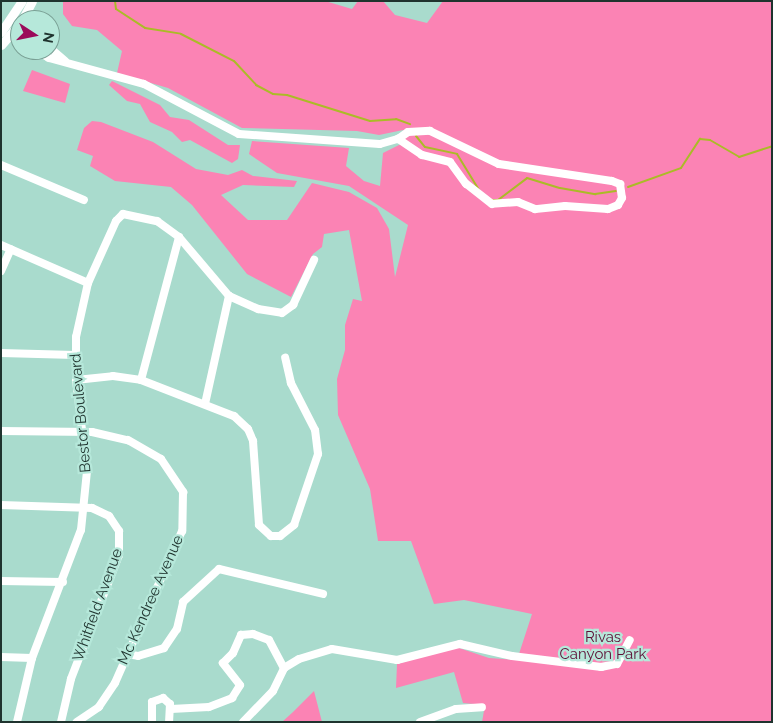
<!DOCTYPE html>
<html>
<head>
<meta charset="utf-8">
<style>
  body { margin:0 }
  #map { position:relative; width:773px; height:723px; overflow:hidden; background:#a9dbcd; font-family:Raleway,sans-serif }
  div>[style] { position:absolute }
  [style*='--x'] { left:calc(var(--x)*1px); top:calc(var(--y)*1px); width:calc(var(--w)*1px); rotate:calc(var(--a)*1deg) }
  .green>* { inset:0; background:#fb83b4 }
  .stream>* { height:2px; margin:-1px; padding:0 1px; transform-origin:1px; border-radius:1px; background:#abbb26 }
  .minor>* { height:8px; margin:-4px; padding:0 4px; transform-origin:4px; border-radius:4px; background:#fff }
  .major>* { height:9px; margin:-4.5px; padding:0 4.5px; transform-origin:4.5px; border-radius:4.5px; background:#fff }
  span { translate:-50% -50%; white-space:nowrap; text-align:center; line-height:1.15; -webkit-text-stroke:4.5px #b6e8da; paint-order:stroke }
  .street-label { font-size:15px; color:#1f332e }
  .park-label { font-size:15px; color:#5d0f36 }
  .frame { position:absolute; inset:0; border:2px solid #1f332e; pointer-events:none }
  .north { position:absolute; left:10px; top:10px; width:50px; height:50px; box-sizing:border-box; background:#b6e8da; border:1px solid #7aa095; border-radius:50%; rotate:101deg; font-size:14px; font-weight:700; line-height:20px; text-align:center; color:#1f332e }
  .north::after { content:''; display:block; margin:auto; width:18px; height:22px; background:#9b0a5a; clip-path:polygon(50% 0,100% 100%,50% 72%,0 100%) }
</style>
</head>
<body>
<div id="map">
  <div class="green">
    <div style="clip-path:polygon(63px 1px,325px 1px,352px 9px,358px 1px,383px 1px,395px 15px,427px 23px,443px 1px,772px 1px,772px 722px,482px 722px,485px 705px,463px 703px,454px 672px,396px 688px,397px 664px,456px 647px,489px 658px,517px 660px,532px 614px,464px 600px,434px 604px,411px 541px,378px 541px,370px 489px,338px 415px,337px 379px,345px 350px,345px 325px,353px 299px,362px 301px,349px 230px,324px 234px,322px 247px,313px 254px,291px 297px,247px 274px,192px 205px,171px 187px,115px 181px,90px 166px,93px 156px,77px 150px,84px 128px,92px 121px,101px 122px,153px 142px,196px 169px,228px 175px,242px 170px,253px 176px,297px 181px,294px 187px,243px 185px,221px 195px,248px 220px,287px 220px,312px 183px,349px 192px,377px 208px,389px 229px,395px 277px,408px 225px,349px 186px,277px 173px,249px 154px,252px 141px,349px 148px,346px 166px,364px 181px,380px 186px,383px 153px,405px 142px,403px 130px,379px 135px,357px 131px,242px 128px,168px 88px,117px 73px,122px 51px,97px 30px,72px 26px,63px 14px)"></div>
    <div style="clip-path:polygon(32px 70px,70px 84px,65px 103px,23px 91px)"></div>
    <div style="clip-path:polygon(112px 81px,160px 105px,170px 117px,189px 120px,228px 145px,240px 145px,238px 159px,232px 163px,190px 140px,182px 142px,172px 132px,150px 122px,140px 104px,127px 101px,109px 85px)"></div>
    <div style="clip-path:polygon(314px 691px,322px 722px,282px 722px,293px 712px)"></div>
  </div>
  <div class="stream">
    <div style="--x:115;--y:1;--w:8;--a:83"></div>
    <div style="--x:116;--y:9;--w:35;--a:33"></div>
    <div style="--x:145;--y:28;--w:36;--a:9"></div>
    <div style="--x:181;--y:34;--w:59;--a:27"></div>
    <div style="--x:234;--y:61;--w:33;--a:47"></div>
    <div style="--x:256;--y:85;--w:19;--a:28"></div>
    <div style="--x:273;--y:94;--w:14;--a:4"></div>
    <div style="--x:287;--y:95;--w:87;--a:17.4"></div>
    <div style="--x:370;--y:121;--w:26;--a:-4"></div>
    <div style="--x:396;--y:119;--w:15;--a:20"></div>
    <div style="--x:416;--y:136;--w:14;--a:51"></div>
    <div style="--x:425;--y:147;--w:33;--a:12"></div>
    <div style="--x:457;--y:154;--w:42;--a:58.6"></div>
    <div style="--x:628;--y:187;--w:56;--a:-19.7"></div>
    <div style="--x:681;--y:168;--w:35;--a:-57"></div>
    <div style="--x:700;--y:139;--w:10;--a:6"></div>
    <div style="--x:710;--y:140;--w:34;--a:30"></div>
    <div style="--x:739;--y:157;--w:35;--a:-18"></div>
    <div style="--x:490;--y:200;--w:8;--a:0"></div>
    <div style="--x:498;--y:200;--w:36;--a:-37"></div>
    <div style="--x:527;--y:178;--w:34;--a:17"></div>
    <div style="--x:560;--y:188;--w:36;--a:10"></div>
    <div style="--x:595;--y:194;--w:21;--a:-8"></div>
  </div>
  <div class="minor">
    <div style="--x:20;--y:29;--w:4;--a:180"></div>
    <div style="--x:16;--y:29;--w:10;--a:66"></div>
    <div style="--x:50;--y:48;--w:20;--a:41"></div>
    <div style="--x:36;--y:50;--w:15;--a:32"></div>
    <div style="--x:49;--y:58;--w:98;--a:15.3"></div>
    <div style="--x:144;--y:84;--w:107;--a:27.8"></div>
    <div style="--x:239;--y:134;--w:141;--a:4.1"></div>
    <div style="--x:380;--y:144;--w:19;--a:-16"></div>
    <div style="--x:430;--y:131;--w:76;--a:25.6"></div>
    <div style="--x:499;--y:164;--w:114;--a:8.6"></div>
    <div style="--x:612;--y:181;--w:9;--a:21"></div>
    <div style="--x:620;--y:184;--w:14;--a:82"></div>
    <div style="--x:622;--y:198;--w:8;--a:120"></div>
    <div style="--x:618;--y:205;--w:11;--a:158"></div>
    <div style="--x:608;--y:209;--w:43;--a:-176"></div>
    <div style="--x:565;--y:206;--w:30;--a:174"></div>
    <div style="--x:535;--y:209;--w:18;--a:-158"></div>
    <div style="--x:518;--y:202;--w:26;--a:176"></div>
    <div style="--x:492;--y:204;--w:33;--a:-142"></div>
    <div style="--x:466;--y:184;--w:27;--a:-126"></div>
    <div style="--x:450;--y:162;--w:29;--a:-166"></div>
    <div style="--x:422;--y:155;--w:29;--a:-146"></div>
    <div style="--x:398;--y:139;--w:12;--a:-35"></div>
    <div style="--x:408;--y:132;--w:22;--a:-3"></div>
    <div style="--x:1;--y:165;--w:90;--a:22.9"></div>
    <div style="--x:1;--y:245;--w:95;--a:23.6"></div>
    <div style="--x:1;--y:271;--w:24;--a:-66"></div>
    <div style="--x:1;--y:353;--w:74;--a:1.5"></div>
    <div style="--x:76;--y:380;--w:37;--a:-6"></div>
    <div style="--x:113;--y:376;--w:28;--a:8"></div>
    <div style="--x:141;--y:380;--w:100;--a:21.2"></div>
    <div style="--x:234;--y:416;--w:19;--a:43"></div>
    <div style="--x:248;--y:429;--w:13;--a:67"></div>
    <div style="--x:253;--y:441;--w:84;--a:85.9"></div>
    <div style="--x:259;--y:525;--w:16;--a:43"></div>
    <div style="--x:271;--y:536;--w:9;--a:0"></div>
    <div style="--x:280;--y:536;--w:18;--a:-38"></div>
    <div style="--x:294;--y:525;--w:75;--a:-71.3"></div>
    <div style="--x:318;--y:454;--w:24;--a:-97"></div>
    <div style="--x:315;--y:430;--w:53;--a:-117.1"></div>
    <div style="--x:291;--y:383;--w:26;--a:-103"></div>
    <div style="--x:141;--y:380;--w:148;--a:-75.1"></div>
    <div style="--x:205;--y:404;--w:111;--a:-77.5"></div>
    <div style="--x:1;--y:431;--w:91;--a:0.6"></div>
    <div style="--x:92;--y:432;--w:37;--a:13"></div>
    <div style="--x:128;--y:440;--w:38;--a:30"></div>
    <div style="--x:161;--y:459;--w:40;--a:56"></div>
    <div style="--x:183;--y:492;--w:39;--a:91"></div>
    <div style="--x:182;--y:531;--w:166;--a:113.8"></div>
    <div style="--x:115;--y:683;--w:29;--a:124"></div>
    <div style="--x:99;--y:707;--w:27;--a:146"></div>
    <div style="--x:1;--y:505;--w:91;--a:1.9"></div>
    <div style="--x:92;--y:508;--w:19;--a:25"></div>
    <div style="--x:109;--y:516;--w:18;--a:56"></div>
    <div style="--x:119;--y:531;--w:24;--a:90"></div>
    <div style="--x:119;--y:555;--w:133;--a:111.2"></div>
    <div style="--x:71;--y:679;--w:44;--a:103.1"></div>
    <div style="--x:1;--y:581;--w:62;--a:0.9"></div>
    <div style="--x:127;--y:654;--w:11;--a:10"></div>
    <div style="--x:138;--y:656;--w:27;--a:-17"></div>
    <div style="--x:164;--y:648;--w:23;--a:-56"></div>
    <div style="--x:177;--y:629;--w:28;--a:-77"></div>
    <div style="--x:183;--y:602;--w:49;--a:-42.5"></div>
    <div style="--x:219;--y:569;--w:107;--a:13.5"></div>
    <div style="--x:1;--y:657;--w:31;--a:2"></div>
    <div style="--x:171;--y:709;--w:38;--a:-3"></div>
    <div style="--x:209;--y:707;--w:25;--a:-21"></div>
    <div style="--x:232;--y:698;--w:15;--a:-58"></div>
    <div style="--x:240;--y:685;--w:28;--a:-128"></div>
    <div style="--x:223;--y:663;--w:14;--a:-45"></div>
    <div style="--x:233;--y:653;--w:20;--a:-66"></div>
    <div style="--x:241;--y:635;--w:12;--a:-5"></div>
    <div style="--x:253;--y:634;--w:17;--a:21"></div>
    <div style="--x:269;--y:640;--w:32;--a:62"></div>
    <div style="--x:17;--y:722;--w:66;--a:-76.8"></div>
    <div style="--x:32;--y:658;--w:137;--a:-69.1"></div>
    <div style="--x:81;--y:530;--w:59;--a:-84.2"></div>
    <div style="--x:87;--y:471;--w:92;--a:-96.9"></div>
    <div style="--x:76;--y:380;--w:43;--a:-90"></div>
    <div style="--x:76;--y:337;--w:55;--a:-77.5"></div>
    <div style="--x:88;--y:283;--w:68;--a:-65.7"></div>
    <div style="--x:116;--y:221;--w:10;--a:-45"></div>
    <div style="--x:123;--y:214;--w:35;--a:12"></div>
    <div style="--x:157;--y:221;--w:27;--a:36"></div>
    <div style="--x:179;--y:237;--w:77;--a:49.7"></div>
    <div style="--x:229;--y:296;--w:32;--a:24"></div>
    <div style="--x:258;--y:309;--w:24;--a:9"></div>
    <div style="--x:282;--y:313;--w:14;--a:-36"></div>
    <div style="--x:293;--y:305;--w:50;--a:-65"></div>
    <div style="--x:152;--y:722;--w:20;--a:-90"></div>
    <div style="--x:152;--y:702;--w:12;--a:-20"></div>
    <div style="--x:163;--y:698;--w:9;--a:41"></div>
    <div style="--x:170;--y:704;--w:18;--a:93"></div>
    <div style="--x:243;--y:722;--w:43;--a:-45.9"></div>
    <div style="--x:273;--y:691;--w:25;--a:-64"></div>
    <div style="--x:284;--y:668;--w:17;--a:-31"></div>
    <div style="--x:299;--y:659;--w:34;--a:-17"></div>
    <div style="--x:332;--y:649;--w:66;--a:9.6"></div>
    <div style="--x:397;--y:660;--w:65;--a:-14.3"></div>
    <div style="--x:460;--y:644;--w:53;--a:13"></div>
    <div style="--x:512;--y:656;--w:90;--a:7"></div>
    <div style="--x:601;--y:667;--w:16;--a:-11"></div>
    <div style="--x:617;--y:664;--w:27;--a:-62"></div>
    <div style="--x:420;--y:722;--w:38;--a:-20"></div>
    <div style="--x:456;--y:709;--w:26;--a:-4"></div>
  </div>
  <div class="major">
    <div style="--x:22;--y:20;--w:21;--a:-62"></div>
    <div style="--x:1;--y:32;--w:37;--a:-56"></div>
    <div style="--x:1;--y:45;--w:29;--a:-49"></div>
  </div>
  <div class="street-label">
    <span style="left:81px;top:413px;rotate:-95deg">Bestor Boulevard</span>
    <span style="left:151px;top:600px;rotate:-66deg">Mc Kendree Avenue</span>
    <span style="left:98px;top:605px;rotate:-70deg">Whitfield Avenue</span>
  </div>
  <div class="park-label">
    <span style="left:603px;top:646px">Rivas<br>Canyon Park</span>
  </div>
  <div class="frame"></div>
  <div class="north">N</div>
</div>
</body>
</html>
